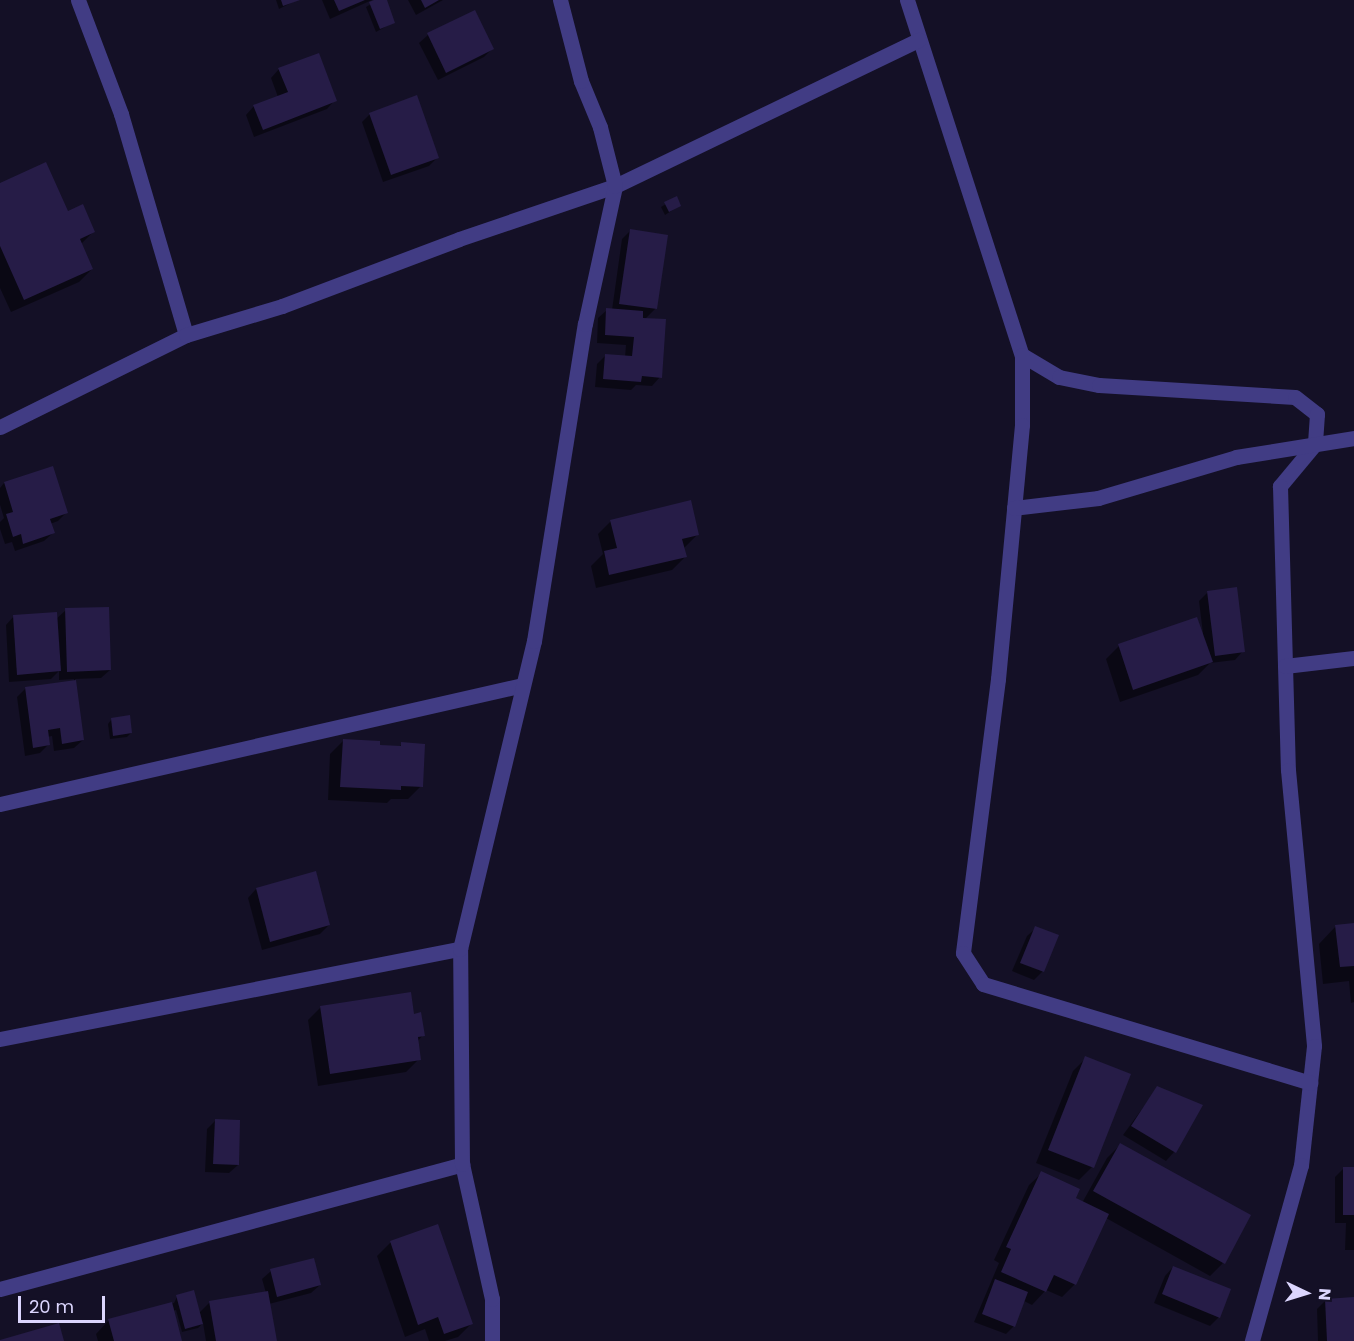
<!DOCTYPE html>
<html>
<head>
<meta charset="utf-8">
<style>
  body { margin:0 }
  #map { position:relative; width:1354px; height:1341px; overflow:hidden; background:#141026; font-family:Poppins,sans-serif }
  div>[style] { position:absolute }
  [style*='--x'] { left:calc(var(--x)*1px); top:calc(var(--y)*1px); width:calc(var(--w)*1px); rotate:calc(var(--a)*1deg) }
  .shadow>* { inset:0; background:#0007 }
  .building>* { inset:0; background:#261c47 }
  .minor>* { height:15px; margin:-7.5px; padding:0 7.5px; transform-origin:7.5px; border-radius:7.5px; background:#413c84 }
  span { translate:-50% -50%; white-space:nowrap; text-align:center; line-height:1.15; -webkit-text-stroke:6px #141026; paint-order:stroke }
  .north { position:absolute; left:1276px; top:1263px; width:60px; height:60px; -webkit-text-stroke:4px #141026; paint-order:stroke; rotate:94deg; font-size:16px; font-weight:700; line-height:24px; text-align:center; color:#dcd6fe }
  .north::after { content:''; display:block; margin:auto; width:21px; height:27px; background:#dcd6fe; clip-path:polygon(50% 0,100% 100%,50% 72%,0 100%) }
  .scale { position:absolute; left:18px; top:1296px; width:87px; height:27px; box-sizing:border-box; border:3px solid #dcd6fe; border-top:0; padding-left:8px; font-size:18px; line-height:21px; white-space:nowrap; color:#dcd6fe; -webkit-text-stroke:4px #141026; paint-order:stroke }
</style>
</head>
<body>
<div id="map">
  <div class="shadow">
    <div style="clip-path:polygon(276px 0,297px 0,279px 9px)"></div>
    <div style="clip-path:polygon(322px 0,372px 0,330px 19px)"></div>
    <div style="clip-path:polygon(378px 0,385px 0,394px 22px,376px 32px,366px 7px)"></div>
    <div style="clip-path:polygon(408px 0,443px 0,416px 15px)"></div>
    <div style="clip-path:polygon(428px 35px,492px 49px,484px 57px,438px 80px,419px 43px)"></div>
    <div style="clip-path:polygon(279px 69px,335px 100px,327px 109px,254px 137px,246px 115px,254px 106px,278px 97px,271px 78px)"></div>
    <div style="clip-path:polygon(370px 114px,437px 158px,429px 166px,383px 182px,362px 122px)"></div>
    <div style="clip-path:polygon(0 184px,67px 213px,93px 232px,81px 244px,92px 269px,79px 282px,11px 312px,0 288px)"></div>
    <div style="clip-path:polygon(676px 198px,679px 206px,665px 215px,661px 207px)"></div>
    <div style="clip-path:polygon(631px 230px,656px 308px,645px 319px,660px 377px,652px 386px,636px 385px,631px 390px,595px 387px,597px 364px,606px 355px,625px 357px,626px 345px,597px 343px,598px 318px,607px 310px,612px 310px,622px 239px)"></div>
    <div style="clip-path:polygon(4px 483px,66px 513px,58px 521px,50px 524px,53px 533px,44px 541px,15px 551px,12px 542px,5px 544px,0 529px,0 522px,4px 518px,0 505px,0 488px)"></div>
    <div style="clip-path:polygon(611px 521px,697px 535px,684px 548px,685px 557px,672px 570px,596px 588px,591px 566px,603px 554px,598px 534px)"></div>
    <div style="clip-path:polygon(1208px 592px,1243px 651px,1235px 660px,1210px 663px,1198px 675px,1120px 702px,1106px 659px,1119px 646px,1203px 634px,1199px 601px)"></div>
    <div style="clip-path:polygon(66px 610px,110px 670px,101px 678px,75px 679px,83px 740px,74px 748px,54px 751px,52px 736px,47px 737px,48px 745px,40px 753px,25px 756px,17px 697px,26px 688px,74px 681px,74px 679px,59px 680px,59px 671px,51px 679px,9px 682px,6px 625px,14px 616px,56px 619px)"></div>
    <div style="clip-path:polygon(111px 720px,131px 733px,127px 737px,110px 739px,108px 724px)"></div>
    <div style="clip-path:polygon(343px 741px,398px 748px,402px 744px,421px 786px,408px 799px,391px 799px,387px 803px,328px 800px,330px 754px)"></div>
    <div style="clip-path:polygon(256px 889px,329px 925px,320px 934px,262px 950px,248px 898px)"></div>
    <div style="clip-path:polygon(1354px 925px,1354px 1002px,1351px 1003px,1349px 981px,1323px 984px,1319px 944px,1336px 926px)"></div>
    <div style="clip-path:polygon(1036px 928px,1057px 936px,1042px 972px,1034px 980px,1012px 971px,1027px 936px)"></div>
    <div style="clip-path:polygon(321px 1007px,413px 1015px,423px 1035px,417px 1042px,419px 1059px,406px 1072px,318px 1086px,308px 1020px)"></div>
    <div style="clip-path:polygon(1086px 1058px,1092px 1167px,1079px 1180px,1036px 1163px,1073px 1071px)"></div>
    <div style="clip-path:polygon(1158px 1087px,1200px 1106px,1174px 1152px,1166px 1161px,1123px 1135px)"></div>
    <div style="clip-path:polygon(215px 1121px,238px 1165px,229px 1173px,205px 1172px,207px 1129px)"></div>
    <div style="clip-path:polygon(1120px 1145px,1223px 1263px,1210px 1276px,1106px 1218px,1075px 1284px,1062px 1297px,1046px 1290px,1032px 1305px,1024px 1301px,1014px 1326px,1006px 1334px,974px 1322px,999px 1263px,994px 1260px,1029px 1185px,1042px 1173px,1082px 1203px,1107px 1158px)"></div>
    <div style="clip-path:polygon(1344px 1168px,1354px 1169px,1354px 1250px,1345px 1250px,1346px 1223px,1335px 1223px,1335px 1177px)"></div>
    <div style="clip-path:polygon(437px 1226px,471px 1324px,458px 1337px,445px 1341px,429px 1341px,425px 1329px,405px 1337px,377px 1256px,390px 1243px)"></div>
    <div style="clip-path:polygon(1173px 1267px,1219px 1317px,1210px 1326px,1154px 1303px,1165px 1276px)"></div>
    <div style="clip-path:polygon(271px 1271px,320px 1285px,311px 1293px,269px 1304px,276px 1341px,206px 1341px,203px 1323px,198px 1328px,182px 1332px,176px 1310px,173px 1311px,181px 1341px,98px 1341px,96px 1334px,109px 1320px,174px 1303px,177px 1297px,199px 1313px,209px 1303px,266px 1293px,262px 1279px)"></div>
    <div style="clip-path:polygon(1354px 1299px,1354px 1341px,1318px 1341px,1317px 1309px,1325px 1301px)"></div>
  </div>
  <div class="building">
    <div style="clip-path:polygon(281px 0,300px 0,283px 6px)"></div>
    <div style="clip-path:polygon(334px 0,365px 0,339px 11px)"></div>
    <div style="clip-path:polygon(374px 0,387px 0,395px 23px,380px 29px,369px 2px)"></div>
    <div style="clip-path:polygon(421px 0,439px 0,425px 8px)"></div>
    <div style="clip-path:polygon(475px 10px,494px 49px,446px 73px,427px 33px)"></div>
    <div style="clip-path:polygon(319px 53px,337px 101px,263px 130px,253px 105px,288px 92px,278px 68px)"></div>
    <div style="clip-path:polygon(417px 95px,439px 158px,391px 175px,369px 113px)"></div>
    <div style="clip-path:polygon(46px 162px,68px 211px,83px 204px,95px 232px,80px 239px,93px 269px,24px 300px,0 246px,0 183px)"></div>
    <div style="clip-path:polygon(677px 196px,681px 206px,669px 212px,664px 202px)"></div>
    <div style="clip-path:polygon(630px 229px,668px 235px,657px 309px,619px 304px)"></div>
    <div style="clip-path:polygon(606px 308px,643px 311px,643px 318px,666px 319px,662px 378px,642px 376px,641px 382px,603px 379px,605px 354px,632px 356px,634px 337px,605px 335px)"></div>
    <div style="clip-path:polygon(53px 466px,68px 513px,50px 519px,55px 533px,23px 544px,21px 534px,13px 537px,6px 514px,13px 512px,4px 482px)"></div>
    <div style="clip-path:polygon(691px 500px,699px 535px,682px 539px,687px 557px,609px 575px,604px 551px,617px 548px,610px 520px)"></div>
    <div style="clip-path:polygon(1237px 587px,1245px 652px,1215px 656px,1207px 591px)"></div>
    <div style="clip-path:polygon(109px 607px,111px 670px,67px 672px,65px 608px)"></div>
    <div style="clip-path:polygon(57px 612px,61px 671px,17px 675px,13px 615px)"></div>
    <div style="clip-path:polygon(1197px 617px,1213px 662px,1133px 690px,1118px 644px)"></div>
    <div style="clip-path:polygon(76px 680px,84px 740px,62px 744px,60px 728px,48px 730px,50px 745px,33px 748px,25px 687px)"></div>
    <div style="clip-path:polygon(130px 715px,132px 733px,113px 736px,111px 718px)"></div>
    <div style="clip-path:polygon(343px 739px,380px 741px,380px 745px,401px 746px,401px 742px,425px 744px,423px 787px,401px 786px,401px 790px,340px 787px)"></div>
    <div style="clip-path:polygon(316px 871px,330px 925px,270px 942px,256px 888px)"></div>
    <div style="clip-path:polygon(1354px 923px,1354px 966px,1340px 967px,1335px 925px)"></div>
    <div style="clip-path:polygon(1035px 926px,1059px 935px,1044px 972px,1020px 963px)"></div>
    <div style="clip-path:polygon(411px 992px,414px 1014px,421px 1012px,425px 1036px,418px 1037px,421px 1060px,330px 1074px,320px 1006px)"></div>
    <div style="clip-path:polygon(1085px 1056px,1131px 1074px,1094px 1168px,1048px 1150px)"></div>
    <div style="clip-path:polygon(1157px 1086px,1203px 1105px,1176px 1153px,1131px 1126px)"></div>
    <div style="clip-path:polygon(215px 1119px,240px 1120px,239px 1165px,213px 1164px)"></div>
    <div style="clip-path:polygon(1120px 1143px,1251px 1215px,1225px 1264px,1093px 1191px)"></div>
    <div style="clip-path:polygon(1343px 1167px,1354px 1167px,1354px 1215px,1343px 1215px)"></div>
    <div style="clip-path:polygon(1041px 1171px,1080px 1189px,1076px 1198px,1109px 1214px,1076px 1285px,1054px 1275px,1046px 1292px,1001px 1272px,1011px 1249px,1006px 1247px)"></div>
    <div style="clip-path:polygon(438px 1224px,473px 1324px,444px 1334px,438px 1317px,418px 1325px,390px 1241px)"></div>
    <div style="clip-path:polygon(314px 1258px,321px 1285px,277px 1297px,270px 1269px)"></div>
    <div style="clip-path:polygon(1173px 1266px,1231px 1289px,1220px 1318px,1162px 1294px)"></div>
    <div style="clip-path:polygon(995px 1279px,1028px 1292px,1015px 1327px,982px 1314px)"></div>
    <div style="clip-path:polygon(194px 1290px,203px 1324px,185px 1329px,176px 1295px)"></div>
    <div style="clip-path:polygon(268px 1291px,277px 1341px,216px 1341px,209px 1301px)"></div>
    <div style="clip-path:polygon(1354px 1297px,1354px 1341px,1327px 1341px,1325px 1299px)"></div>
    <div style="clip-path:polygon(172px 1302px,182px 1341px,114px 1341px,108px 1319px)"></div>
    <div style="clip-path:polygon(59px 1323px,64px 1341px,0 1341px,0 1340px)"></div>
  </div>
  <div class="minor">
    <div style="--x:78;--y:0;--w:122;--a:69.3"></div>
    <div style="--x:121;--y:114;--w:230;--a:73.6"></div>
    <div style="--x:907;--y:0;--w:373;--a:72.1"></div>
    <div style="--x:1022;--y:355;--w:43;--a:30.7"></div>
    <div style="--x:1059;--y:377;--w:41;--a:11.3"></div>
    <div style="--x:1099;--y:385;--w:196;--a:3.5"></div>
    <div style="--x:1295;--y:397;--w:28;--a:38"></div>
    <div style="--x:1317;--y:414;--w:30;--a:94"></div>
    <div style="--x:1315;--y:444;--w:55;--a:129.8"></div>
    <div style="--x:1280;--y:486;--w:284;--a:88.4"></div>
    <div style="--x:1288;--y:770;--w:277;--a:84.6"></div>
    <div style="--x:1314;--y:1046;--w:120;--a:96.2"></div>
    <div style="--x:1301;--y:1165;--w:183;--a:105.6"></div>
    <div style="--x:1022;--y:355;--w:70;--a:90"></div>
    <div style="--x:1022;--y:425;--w:255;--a:95.4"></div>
    <div style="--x:998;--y:679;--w:276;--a:97.3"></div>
    <div style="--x:963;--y:953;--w:37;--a:57"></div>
    <div style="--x:983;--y:984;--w:342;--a:16.8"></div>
    <div style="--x:0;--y:427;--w:208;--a:-26.3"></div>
    <div style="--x:186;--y:335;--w:100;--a:-16.8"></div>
    <div style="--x:282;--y:306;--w:189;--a:-20.7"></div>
    <div style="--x:459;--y:239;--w:165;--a:-18.8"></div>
    <div style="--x:615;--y:186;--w:337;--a:-25.7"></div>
    <div style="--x:1014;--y:508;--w:85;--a:-6.8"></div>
    <div style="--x:1098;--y:498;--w:144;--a:-16.5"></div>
    <div style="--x:1236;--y:457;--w:120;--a:-9.1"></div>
    <div style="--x:1285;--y:666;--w:69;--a:-6.6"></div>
    <div style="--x:0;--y:804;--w:536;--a:-12.82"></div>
    <div style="--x:0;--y:1039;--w:469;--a:-11.1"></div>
    <div style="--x:0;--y:1289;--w:479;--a:-15.1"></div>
    <div style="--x:492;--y:1341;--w:42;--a:-90"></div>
    <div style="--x:492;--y:1299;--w:138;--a:-102.5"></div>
    <div style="--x:462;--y:1164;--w:215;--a:-90.5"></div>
    <div style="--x:460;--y:949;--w:317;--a:-76.5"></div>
    <div style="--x:534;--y:641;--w:321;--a:-80.9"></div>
    <div style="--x:585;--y:324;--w:141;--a:-77.7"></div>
    <div style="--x:615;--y:186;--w:61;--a:-104.3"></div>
    <div style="--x:600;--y:127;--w:50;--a:-112.4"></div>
    <div style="--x:581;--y:81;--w:84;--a:-104.5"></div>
  </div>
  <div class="north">N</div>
  <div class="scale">20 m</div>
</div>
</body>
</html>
